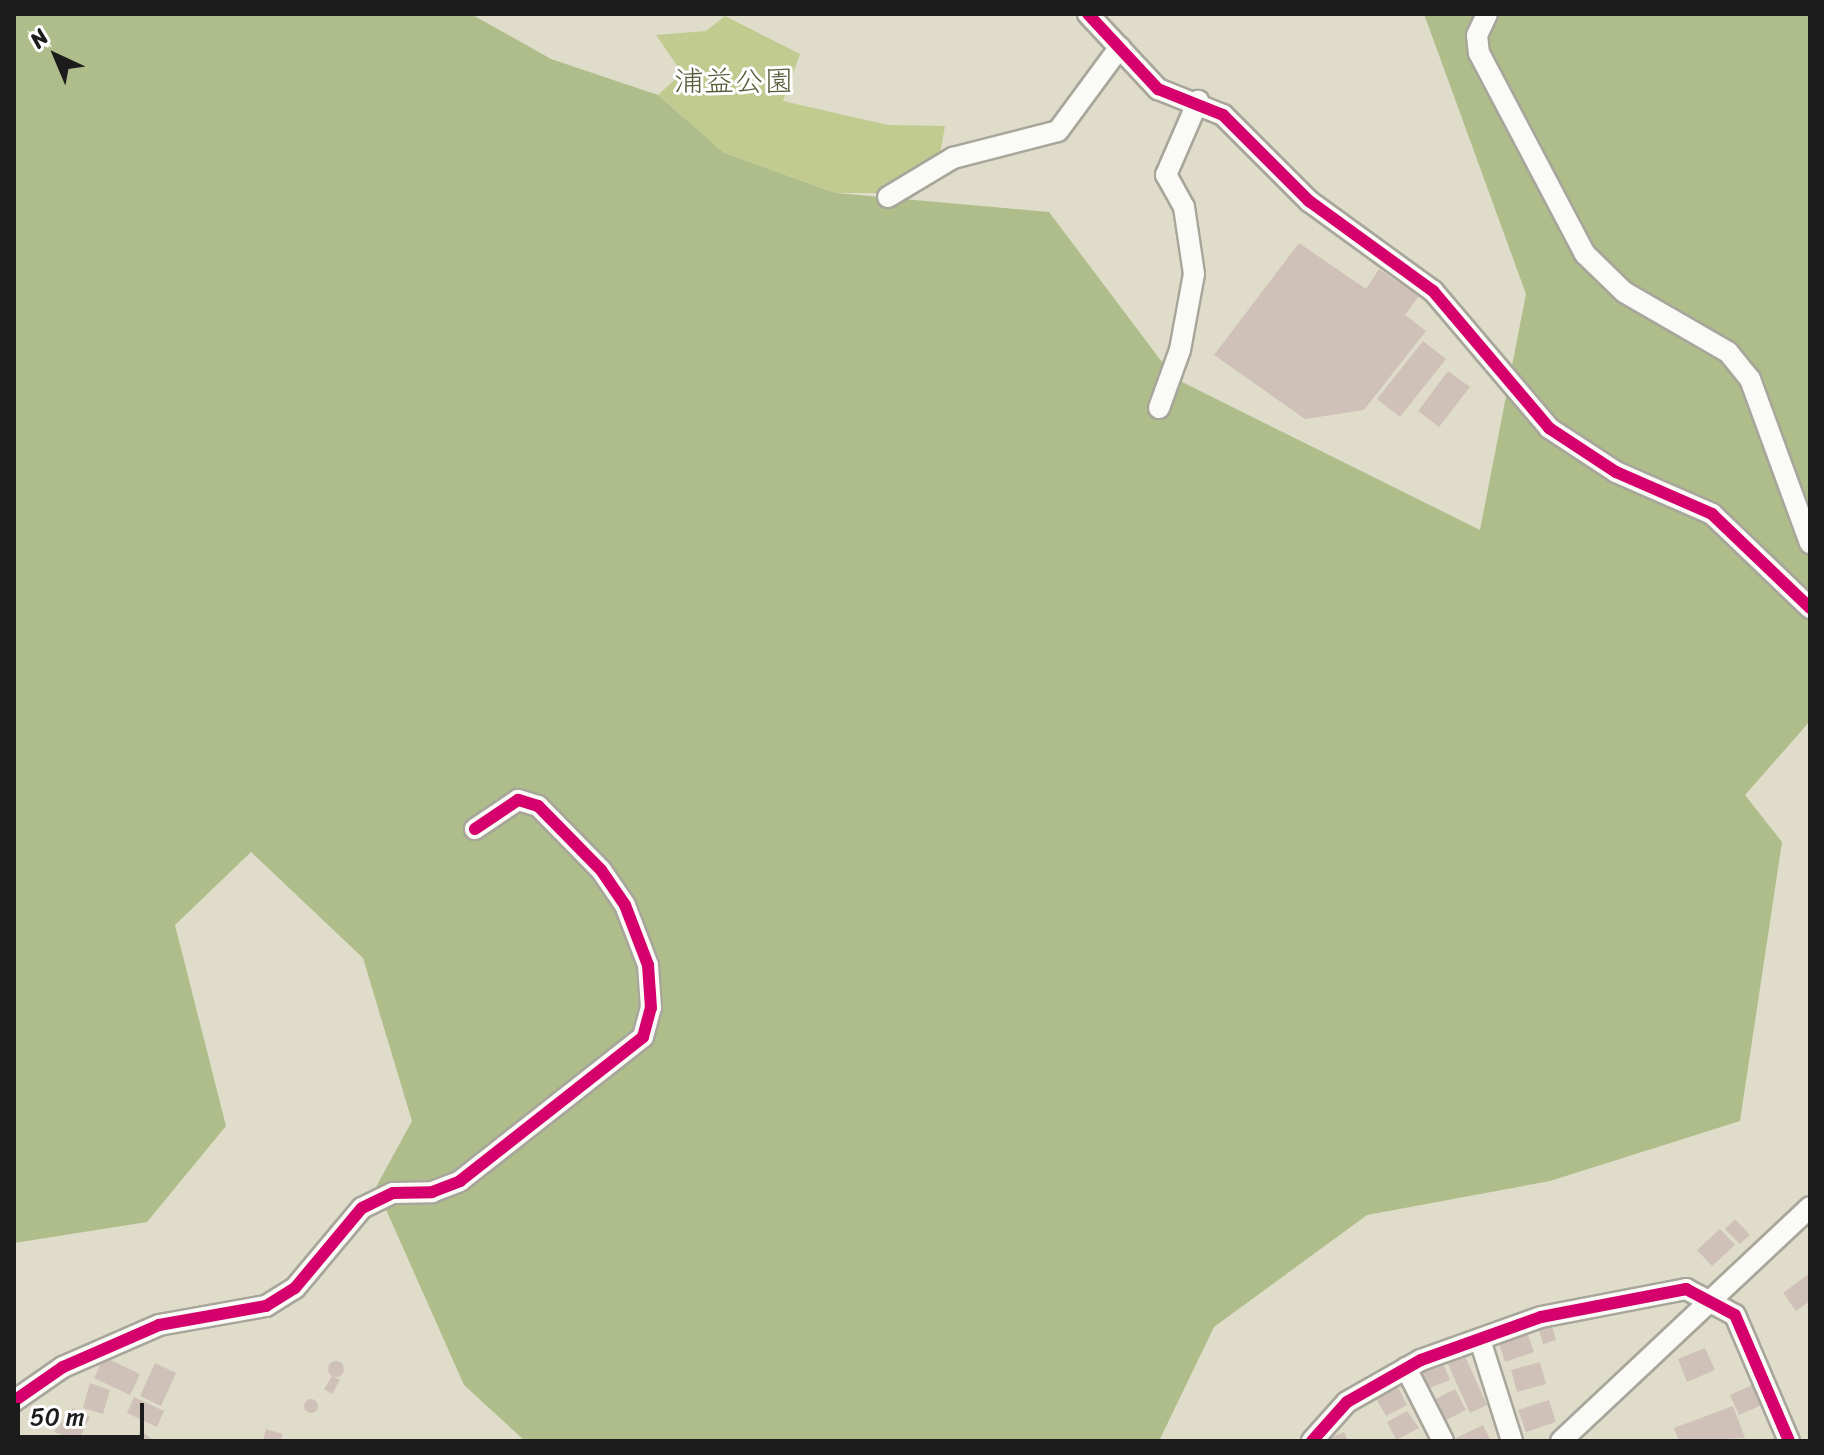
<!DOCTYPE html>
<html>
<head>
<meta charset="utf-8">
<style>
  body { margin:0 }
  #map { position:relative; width:1824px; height:1455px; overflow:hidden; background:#dfdcc9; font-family:Sriracha,"Klee One",sans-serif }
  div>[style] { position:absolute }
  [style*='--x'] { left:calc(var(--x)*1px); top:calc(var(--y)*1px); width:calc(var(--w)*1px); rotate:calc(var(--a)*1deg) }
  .green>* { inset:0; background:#c1cb90 }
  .forest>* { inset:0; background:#aebd8a }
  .building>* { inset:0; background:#d0c1b8 }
  .round { border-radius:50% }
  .roads { filter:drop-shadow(2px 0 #a8a69b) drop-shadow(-2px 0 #a8a69b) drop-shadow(0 2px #a8a69b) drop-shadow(0 -2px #a8a69b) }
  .minor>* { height:20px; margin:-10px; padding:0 10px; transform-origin:10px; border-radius:10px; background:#fafaf7 }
  .cycleway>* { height:12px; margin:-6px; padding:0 6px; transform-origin:6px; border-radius:6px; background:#d6006c }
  span { translate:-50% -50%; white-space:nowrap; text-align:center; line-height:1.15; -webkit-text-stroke:6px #fff; paint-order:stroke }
  .park-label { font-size:30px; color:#545c38 }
  .frame { position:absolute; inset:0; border:16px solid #1c1c1c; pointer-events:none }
  .north { position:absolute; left:16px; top:16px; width:80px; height:80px; -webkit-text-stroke:6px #fff; paint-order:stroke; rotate:316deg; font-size:22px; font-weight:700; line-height:32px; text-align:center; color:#1c1c1c }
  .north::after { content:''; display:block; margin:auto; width:28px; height:36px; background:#1c1c1c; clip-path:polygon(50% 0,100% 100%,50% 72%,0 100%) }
  .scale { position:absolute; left:16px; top:1403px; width:128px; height:36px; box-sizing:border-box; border:4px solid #1c1c1c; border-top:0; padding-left:10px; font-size:24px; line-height:28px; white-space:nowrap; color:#1c1c1c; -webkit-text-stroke:6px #fff; paint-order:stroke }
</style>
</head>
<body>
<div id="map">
  <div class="green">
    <div style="clip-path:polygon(725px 16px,800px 54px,783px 101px,888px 125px,945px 126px,939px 159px,883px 193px,837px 193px,724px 153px,658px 95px,682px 73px,656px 35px,706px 31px)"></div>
  </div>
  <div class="forest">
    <div style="clip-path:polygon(14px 14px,471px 14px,551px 59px,658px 95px,724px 153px,836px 193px,1049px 212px,1174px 378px,1480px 530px,1526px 294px,1424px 14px,1810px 14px,1810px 721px,1745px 795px,1782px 842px,1740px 1121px,1550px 1181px,1367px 1215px,1214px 1327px,1159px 1441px,525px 1441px,464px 1385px,376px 1187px,412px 1121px,363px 958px,251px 852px,175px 925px,226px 1126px,147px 1222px,14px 1243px)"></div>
  </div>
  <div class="building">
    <div style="clip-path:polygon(1299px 243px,1366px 289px,1379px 269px,1419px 296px,1405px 315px,1426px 331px,1364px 410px,1305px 419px,1214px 355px)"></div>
    <div style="clip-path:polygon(1423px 341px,1446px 359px,1400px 417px,1377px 399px)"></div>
    <div style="clip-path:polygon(1448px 371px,1470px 387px,1439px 427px,1418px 411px)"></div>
    <div style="clip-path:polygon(1735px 1219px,1750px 1235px,1740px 1244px,1725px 1229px)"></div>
    <div style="clip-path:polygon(1720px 1229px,1735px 1245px,1712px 1266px,1697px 1250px)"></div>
    <div style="clip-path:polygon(1810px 1273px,1810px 1301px,1796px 1311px,1783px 1293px)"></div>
    <div style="clip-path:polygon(1551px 1323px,1556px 1340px,1543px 1344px,1538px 1327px)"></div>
    <div style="clip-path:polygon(1526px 1330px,1534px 1352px,1505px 1362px,1498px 1340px)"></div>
    <div style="clip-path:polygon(1705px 1348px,1715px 1370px,1687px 1382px,1678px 1359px)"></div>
    <div style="clip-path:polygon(1464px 1354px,1487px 1405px,1470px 1413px,1447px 1362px)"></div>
    <div style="clip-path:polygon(104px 1357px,140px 1374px,130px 1395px,94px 1378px)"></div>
    <div style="clip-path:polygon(1442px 1361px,1450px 1380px,1427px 1389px,1419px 1371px)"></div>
    <div class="round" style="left:328px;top:1361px;width:16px;height:16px"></div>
    <div style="clip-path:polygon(1540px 1362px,1546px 1384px,1517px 1392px,1511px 1370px)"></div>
    <div style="clip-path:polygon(155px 1363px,176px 1373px,161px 1406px,140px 1396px)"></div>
    <div style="clip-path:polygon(332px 1376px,340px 1380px,332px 1394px,324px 1389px)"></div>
    <div style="clip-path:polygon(90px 1383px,110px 1390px,103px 1414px,83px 1408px)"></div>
    <div style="clip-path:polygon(1396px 1383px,1407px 1405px,1386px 1416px,1374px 1395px)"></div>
    <div style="clip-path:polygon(1754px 1384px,1764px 1404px,1739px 1415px,1730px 1395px)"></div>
    <div style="clip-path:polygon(1455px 1389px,1466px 1410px,1446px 1420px,1436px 1399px)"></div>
    <div style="clip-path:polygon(134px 1397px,164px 1411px,157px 1427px,127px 1413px)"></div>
    <div class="round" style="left:304px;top:1399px;width:14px;height:14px"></div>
    <div style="clip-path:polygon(1549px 1400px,1556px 1422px,1526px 1432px,1518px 1410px)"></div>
    <div style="clip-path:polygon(1733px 1406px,1745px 1438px,1679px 1441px,1674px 1428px)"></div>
    <div style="clip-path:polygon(73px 1408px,90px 1417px,78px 1441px,54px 1432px)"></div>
    <div style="clip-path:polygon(1407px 1411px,1419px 1428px,1396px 1440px,1387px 1422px)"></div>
    <div style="clip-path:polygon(1483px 1425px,1491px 1441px,1457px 1441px,1456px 1438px)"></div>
    <div style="clip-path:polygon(266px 1429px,283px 1434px,280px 1441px,263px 1440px)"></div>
    <div style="clip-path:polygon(140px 1430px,154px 1441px,137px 1439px)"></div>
    <div style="clip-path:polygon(1344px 1432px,1348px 1441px,1323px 1441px)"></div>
  </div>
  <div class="roads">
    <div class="minor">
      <div style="--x:1088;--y:14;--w:103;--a:47"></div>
      <div style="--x:1158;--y:89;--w:70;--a:21.8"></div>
      <div style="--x:1223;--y:115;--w:122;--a:45"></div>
      <div style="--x:1309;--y:201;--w:153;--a:36"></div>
      <div style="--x:1433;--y:291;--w:180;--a:49.7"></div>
      <div style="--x:1549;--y:428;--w:80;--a:33.3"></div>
      <div style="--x:1616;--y:472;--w:105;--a:23.6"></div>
      <div style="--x:1712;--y:514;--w:136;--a:43.8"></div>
      <div style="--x:1487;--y:14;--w:23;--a:115"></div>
      <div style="--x:1477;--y:35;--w:18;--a:84"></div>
      <div style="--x:1479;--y:53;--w:227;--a:62.2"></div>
      <div style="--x:1585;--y:254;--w:54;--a:44.3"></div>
      <div style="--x:1624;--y:292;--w:120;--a:30"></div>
      <div style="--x:1728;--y:352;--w:35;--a:51"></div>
      <div style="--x:1750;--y:379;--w:175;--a:69.9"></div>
      <div style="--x:888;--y:197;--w:76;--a:-31"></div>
      <div style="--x:953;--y:158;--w:108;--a:-14.4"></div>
      <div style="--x:1058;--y:131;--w:104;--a:-53.6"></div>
      <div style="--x:1159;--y:408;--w:62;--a:-70.1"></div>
      <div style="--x:1180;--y:350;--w:77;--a:-79.6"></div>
      <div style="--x:1194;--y:274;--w:68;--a:-98.5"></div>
      <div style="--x:1184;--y:207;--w:37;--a:-119"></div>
      <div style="--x:1166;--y:175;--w:81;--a:-66.6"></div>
      <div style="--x:1480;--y:1340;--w:106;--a:72.4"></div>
      <div style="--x:1406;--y:1368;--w:82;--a:63.1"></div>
      <div style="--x:14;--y:1401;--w:60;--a:-34.8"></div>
      <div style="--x:63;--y:1367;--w:105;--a:-23.6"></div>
      <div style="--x:159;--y:1325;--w:109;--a:-10.1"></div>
      <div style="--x:266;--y:1306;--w:34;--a:-32"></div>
      <div style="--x:295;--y:1288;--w:104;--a:-50.1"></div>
      <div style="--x:362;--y:1208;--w:34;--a:-26"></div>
      <div style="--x:393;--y:1193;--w:39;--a:-1"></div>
      <div style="--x:432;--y:1192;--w:30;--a:-21"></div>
      <div style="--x:460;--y:1181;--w:233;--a:-38.2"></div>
      <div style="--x:643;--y:1037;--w:30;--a:-75"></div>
      <div style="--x:651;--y:1008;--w:43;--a:-94"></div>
      <div style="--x:648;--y:965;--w:64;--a:-111"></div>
      <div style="--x:625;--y:905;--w:42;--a:-124.4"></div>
      <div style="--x:601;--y:870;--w:90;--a:-134.5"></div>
      <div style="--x:538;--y:806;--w:21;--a:-163"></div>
      <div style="--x:518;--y:800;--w:52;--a:146"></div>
      <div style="--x:1312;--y:1441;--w:52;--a:-48.1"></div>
      <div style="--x:1347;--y:1402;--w:85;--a:-29.6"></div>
      <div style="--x:1421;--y:1360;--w:127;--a:-19.7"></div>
      <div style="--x:1541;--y:1317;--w:148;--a:-10.9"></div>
      <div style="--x:1686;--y:1289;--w:55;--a:28"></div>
      <div style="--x:1735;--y:1315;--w:137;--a:66.8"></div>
      <div style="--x:1561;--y:1441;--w:342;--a:-43.2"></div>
    </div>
  </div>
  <div class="cycleway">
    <div style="--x:1088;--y:14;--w:103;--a:47"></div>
    <div style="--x:1158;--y:89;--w:70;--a:21.8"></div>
    <div style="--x:1223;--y:115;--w:122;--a:45"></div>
    <div style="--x:1309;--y:201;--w:153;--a:36"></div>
    <div style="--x:1433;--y:291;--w:180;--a:49.7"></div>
    <div style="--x:1549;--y:428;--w:80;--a:33.3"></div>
    <div style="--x:1616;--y:472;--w:105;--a:23.6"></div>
    <div style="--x:1712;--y:514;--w:136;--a:43.8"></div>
    <div style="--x:14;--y:1401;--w:60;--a:-34.8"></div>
    <div style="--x:63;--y:1367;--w:105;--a:-23.6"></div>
    <div style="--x:159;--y:1325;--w:109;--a:-10.1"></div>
    <div style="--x:266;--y:1306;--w:34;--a:-32"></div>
    <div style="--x:295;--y:1288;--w:104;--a:-50.1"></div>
    <div style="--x:362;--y:1208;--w:34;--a:-26"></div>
    <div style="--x:393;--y:1193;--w:39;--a:-1"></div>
    <div style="--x:432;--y:1192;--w:30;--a:-21"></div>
    <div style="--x:460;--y:1181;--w:233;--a:-38.2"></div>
    <div style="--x:643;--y:1037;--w:30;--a:-75"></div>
    <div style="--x:651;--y:1008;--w:43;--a:-94"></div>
    <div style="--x:648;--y:965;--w:64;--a:-111"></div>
    <div style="--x:625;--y:905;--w:42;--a:-124.4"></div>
    <div style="--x:601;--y:870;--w:90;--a:-134.5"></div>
    <div style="--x:538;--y:806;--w:21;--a:-163"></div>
    <div style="--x:518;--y:800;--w:52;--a:146"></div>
    <div style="--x:1312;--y:1441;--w:52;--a:-48.1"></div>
    <div style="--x:1347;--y:1402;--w:85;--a:-29.6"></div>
    <div style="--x:1421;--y:1360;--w:127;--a:-19.7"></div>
    <div style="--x:1541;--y:1317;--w:148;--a:-10.9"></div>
    <div style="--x:1686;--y:1289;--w:55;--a:28"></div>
    <div style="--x:1735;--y:1315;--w:137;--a:66.8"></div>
  </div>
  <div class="park-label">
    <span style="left:734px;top:81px">浦益公園</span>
  </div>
  <div class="frame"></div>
  <div class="north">N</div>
  <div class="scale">50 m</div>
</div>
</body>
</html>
